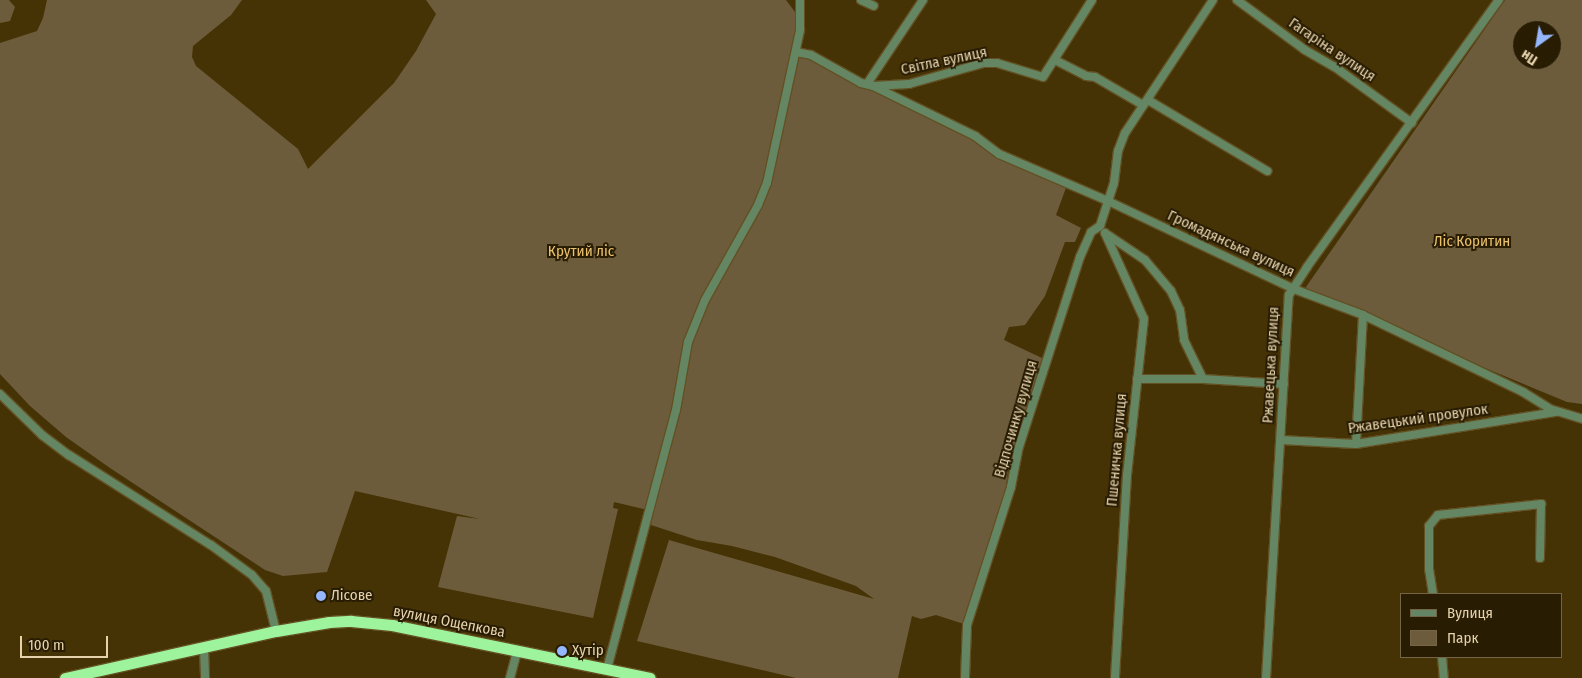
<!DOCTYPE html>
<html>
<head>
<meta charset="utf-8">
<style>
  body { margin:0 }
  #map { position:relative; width:1582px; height:678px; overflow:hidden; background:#463305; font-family:"Fira Sans Condensed",sans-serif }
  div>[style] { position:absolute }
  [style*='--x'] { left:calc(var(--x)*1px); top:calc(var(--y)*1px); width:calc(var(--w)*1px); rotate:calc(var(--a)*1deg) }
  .green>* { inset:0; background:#6c5c3b }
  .roads { filter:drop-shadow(1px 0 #635023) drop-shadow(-1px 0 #635023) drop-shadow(0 1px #635023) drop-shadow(0 -1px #635023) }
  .minor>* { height:8px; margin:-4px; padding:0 4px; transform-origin:4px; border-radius:4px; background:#648663 }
  .highway>* { height:11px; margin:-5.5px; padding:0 5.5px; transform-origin:5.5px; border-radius:5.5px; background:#9ef49d }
  .dots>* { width:14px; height:14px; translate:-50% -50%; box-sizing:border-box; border:2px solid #281c03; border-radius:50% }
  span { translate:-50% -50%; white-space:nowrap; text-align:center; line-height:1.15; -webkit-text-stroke:4px #281c03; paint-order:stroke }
  .street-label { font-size:15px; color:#e6d3ad }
  .park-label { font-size:15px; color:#ebc26d }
  .poi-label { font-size:15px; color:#e6d3ad }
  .left { translate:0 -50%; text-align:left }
  .legend { position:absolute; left:1400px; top:593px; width:162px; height:65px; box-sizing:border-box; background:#281c03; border:1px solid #746547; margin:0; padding:6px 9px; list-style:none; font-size:15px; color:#e6d3ad }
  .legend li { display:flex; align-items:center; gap:10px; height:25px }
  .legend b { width:25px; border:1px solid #746547 }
  .north { position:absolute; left:1512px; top:20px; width:50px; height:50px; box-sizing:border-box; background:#281c03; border:1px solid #746547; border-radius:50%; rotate:212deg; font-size:14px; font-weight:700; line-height:20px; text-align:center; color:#e6d3ad }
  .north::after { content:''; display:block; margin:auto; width:18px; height:22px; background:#94b7fd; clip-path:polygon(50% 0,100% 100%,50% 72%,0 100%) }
  .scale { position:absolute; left:20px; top:636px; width:88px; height:22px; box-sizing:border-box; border:2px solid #e6d3ad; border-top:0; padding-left:6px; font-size:15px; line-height:18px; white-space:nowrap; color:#e6d3ad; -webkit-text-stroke:4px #281c03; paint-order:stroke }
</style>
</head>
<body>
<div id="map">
  <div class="green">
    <div style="clip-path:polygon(0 0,9px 0,15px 7px,10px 21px,0 23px)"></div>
    <div style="clip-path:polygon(47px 0,242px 0,231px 15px,193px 46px,192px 57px,196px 66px,298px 149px,308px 169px,394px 83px,416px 51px,436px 14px,426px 0,786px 0,798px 16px,796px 51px,1067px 185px,1056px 215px,1081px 228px,1075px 242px,1065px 242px,1045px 296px,1025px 325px,1009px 327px,1004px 340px,1044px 359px,1008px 471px,1003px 510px,984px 571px,971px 599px,967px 625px,936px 615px,921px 619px,912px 616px,898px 678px,796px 678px,637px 641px,669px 540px,874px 599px,856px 586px,775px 557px,732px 546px,697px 540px,651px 525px,652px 511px,614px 502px,613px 508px,618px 509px,593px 618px,438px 587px,457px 516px,480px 519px,355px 491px,327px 572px,283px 576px,265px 570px,110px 468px,66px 437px,30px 406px,0 374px,0 43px,37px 31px,43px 18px)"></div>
    <div style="clip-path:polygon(evenodd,1505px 0,1582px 0,1582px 404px,1567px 402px,1309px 295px,1306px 287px,1505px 0,1522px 30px,1552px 30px,1552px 60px,1522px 60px,1522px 30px)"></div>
  </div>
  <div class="roads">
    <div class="minor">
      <div style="--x:861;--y:0;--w:14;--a:25"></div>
      <div style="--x:1237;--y:0;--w:84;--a:36.3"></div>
      <div style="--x:1305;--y:50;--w:34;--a:30"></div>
      <div style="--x:1335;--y:67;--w:95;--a:36"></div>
      <div style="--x:796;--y:52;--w:15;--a:11"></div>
      <div style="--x:811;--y:55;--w:57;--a:29.2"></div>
      <div style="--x:861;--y:83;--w:12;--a:14"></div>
      <div style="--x:873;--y:86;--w:36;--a:-3"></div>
      <div style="--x:909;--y:84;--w:77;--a:-15.8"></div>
      <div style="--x:983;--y:63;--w:14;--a:0"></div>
      <div style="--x:997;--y:63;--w:48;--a:16.9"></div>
      <div style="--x:1043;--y:77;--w:91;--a:-57.5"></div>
      <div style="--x:1055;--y:60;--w:35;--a:27"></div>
      <div style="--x:1086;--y:76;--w:9;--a:6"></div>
      <div style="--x:1095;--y:77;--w:56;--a:30.3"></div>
      <div style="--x:867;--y:84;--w:101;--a:-56.3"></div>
      <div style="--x:873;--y:86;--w:114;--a:26.1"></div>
      <div style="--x:975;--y:136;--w:30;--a:37"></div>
      <div style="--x:999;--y:154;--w:119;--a:23.3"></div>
      <div style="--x:1108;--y:201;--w:206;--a:25.3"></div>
      <div style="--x:1294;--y:289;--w:74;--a:20.6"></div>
      <div style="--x:1363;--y:315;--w:178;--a:25.7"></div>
      <div style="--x:1523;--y:392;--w:32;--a:32"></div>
      <div style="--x:1550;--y:409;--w:34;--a:17"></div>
      <div style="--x:1148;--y:100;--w:139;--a:30.8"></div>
      <div style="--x:1100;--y:226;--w:45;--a:-72"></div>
      <div style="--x:1114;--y:183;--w:32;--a:-83"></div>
      <div style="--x:1118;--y:151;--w:19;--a:-69"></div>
      <div style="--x:1125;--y:133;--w:159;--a:-56.5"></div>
      <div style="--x:1105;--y:233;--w:94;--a:65.6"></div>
      <div style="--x:1144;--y:319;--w:157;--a:96.2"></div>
      <div style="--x:1127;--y:475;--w:203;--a:93.4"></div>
      <div style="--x:1105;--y:233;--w:48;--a:34"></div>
      <div style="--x:1145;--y:260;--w:40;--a:50"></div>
      <div style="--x:1171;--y:291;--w:21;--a:65"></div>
      <div style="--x:1180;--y:310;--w:30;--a:82"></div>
      <div style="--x:1184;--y:340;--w:43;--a:64"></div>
      <div style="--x:1137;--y:379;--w:66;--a:0"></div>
      <div style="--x:1203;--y:379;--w:81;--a:3.5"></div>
      <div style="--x:0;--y:394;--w:59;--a:44.3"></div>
      <div style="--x:42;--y:435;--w:34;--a:37"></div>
      <div style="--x:69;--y:455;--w:168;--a:32.4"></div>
      <div style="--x:211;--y:545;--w:51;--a:36.2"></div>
      <div style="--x:252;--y:575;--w:21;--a:49"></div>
      <div style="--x:266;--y:591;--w:41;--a:76"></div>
      <div style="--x:1281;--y:440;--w:75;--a:3.1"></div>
      <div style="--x:1356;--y:444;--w:203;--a:-9.1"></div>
      <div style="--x:1356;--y:444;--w:129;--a:-86.9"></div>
      <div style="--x:1433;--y:594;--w:25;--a:-99"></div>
      <div style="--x:1429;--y:569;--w:43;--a:-90"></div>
      <div style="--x:1429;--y:526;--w:14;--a:-51"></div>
      <div style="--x:1438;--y:515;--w:104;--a:-6.1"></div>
      <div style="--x:1541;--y:504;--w:54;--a:91.1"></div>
      <div style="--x:204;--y:647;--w:31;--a:88"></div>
      <div style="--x:1442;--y:657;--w:21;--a:85"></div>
      <div style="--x:607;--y:669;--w:268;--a:-75.1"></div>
      <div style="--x:676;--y:410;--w:69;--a:-80"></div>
      <div style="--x:688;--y:342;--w:45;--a:-68"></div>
      <div style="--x:705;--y:300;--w:109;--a:-60.8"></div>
      <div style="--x:758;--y:205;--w:24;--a:-68"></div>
      <div style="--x:767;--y:183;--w:157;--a:-77.8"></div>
      <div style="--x:800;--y:30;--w:30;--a:-90"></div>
      <div style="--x:510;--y:678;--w:28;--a:-75"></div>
      <div style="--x:965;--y:678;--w:53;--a:-87.8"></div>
      <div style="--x:967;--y:625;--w:145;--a:-72.3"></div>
      <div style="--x:1011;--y:487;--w:38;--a:-79"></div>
      <div style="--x:1018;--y:450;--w:203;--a:-72.2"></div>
      <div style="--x:1080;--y:257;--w:27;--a:-66"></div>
      <div style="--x:1091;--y:232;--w:11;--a:-34"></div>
      <div style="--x:1266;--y:678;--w:384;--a:-86.6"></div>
      <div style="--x:1289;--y:295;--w:33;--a:-57"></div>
      <div style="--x:1307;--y:267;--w:329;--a:-54.3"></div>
    </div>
    <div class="highway">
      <div style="--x:65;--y:678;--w:216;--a:-12.6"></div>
      <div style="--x:276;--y:631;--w:54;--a:-9.6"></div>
      <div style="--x:329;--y:622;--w:22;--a:-3"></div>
      <div style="--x:351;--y:621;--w:41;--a:5.6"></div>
      <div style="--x:392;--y:625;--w:263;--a:11.6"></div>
    </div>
  </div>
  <div class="dots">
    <div style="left:321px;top:596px;background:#94b7fd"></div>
    <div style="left:562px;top:651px;background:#94b7fd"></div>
  </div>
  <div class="street-label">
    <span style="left:1332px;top:50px;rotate:34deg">Гагаріна вулиця</span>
    <span style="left:944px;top:61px;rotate:-12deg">Світла вулиця</span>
    <span style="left:1231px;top:244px;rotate:25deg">Громадянська вулиця</span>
    <span style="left:1271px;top:365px;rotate:-87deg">Ржавецька вулиця</span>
    <span style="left:1016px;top:419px;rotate:-74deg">Відпочинку вулиця</span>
    <span style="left:1418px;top:419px;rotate:-8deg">Ржавецький провулок</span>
    <span style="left:1117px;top:450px;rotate:-85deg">Пшеничка вулиця</span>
    <span style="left:449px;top:622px;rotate:11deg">вулиця Ощепкова</span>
  </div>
  <div class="park-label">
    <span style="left:1472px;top:242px">Ліс Коритин</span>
    <span style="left:581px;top:252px">Крутий ліс</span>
  </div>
  <div class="poi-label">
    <span class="left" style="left:331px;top:596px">Лісове</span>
    <span class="left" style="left:572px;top:651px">Хутір</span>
  </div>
  <ul class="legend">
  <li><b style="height:6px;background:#648663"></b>Вулиця</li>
  <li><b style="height:14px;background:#6c5c3b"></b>Парк</li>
  </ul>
  <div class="north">Пн</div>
  <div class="scale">100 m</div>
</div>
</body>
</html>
